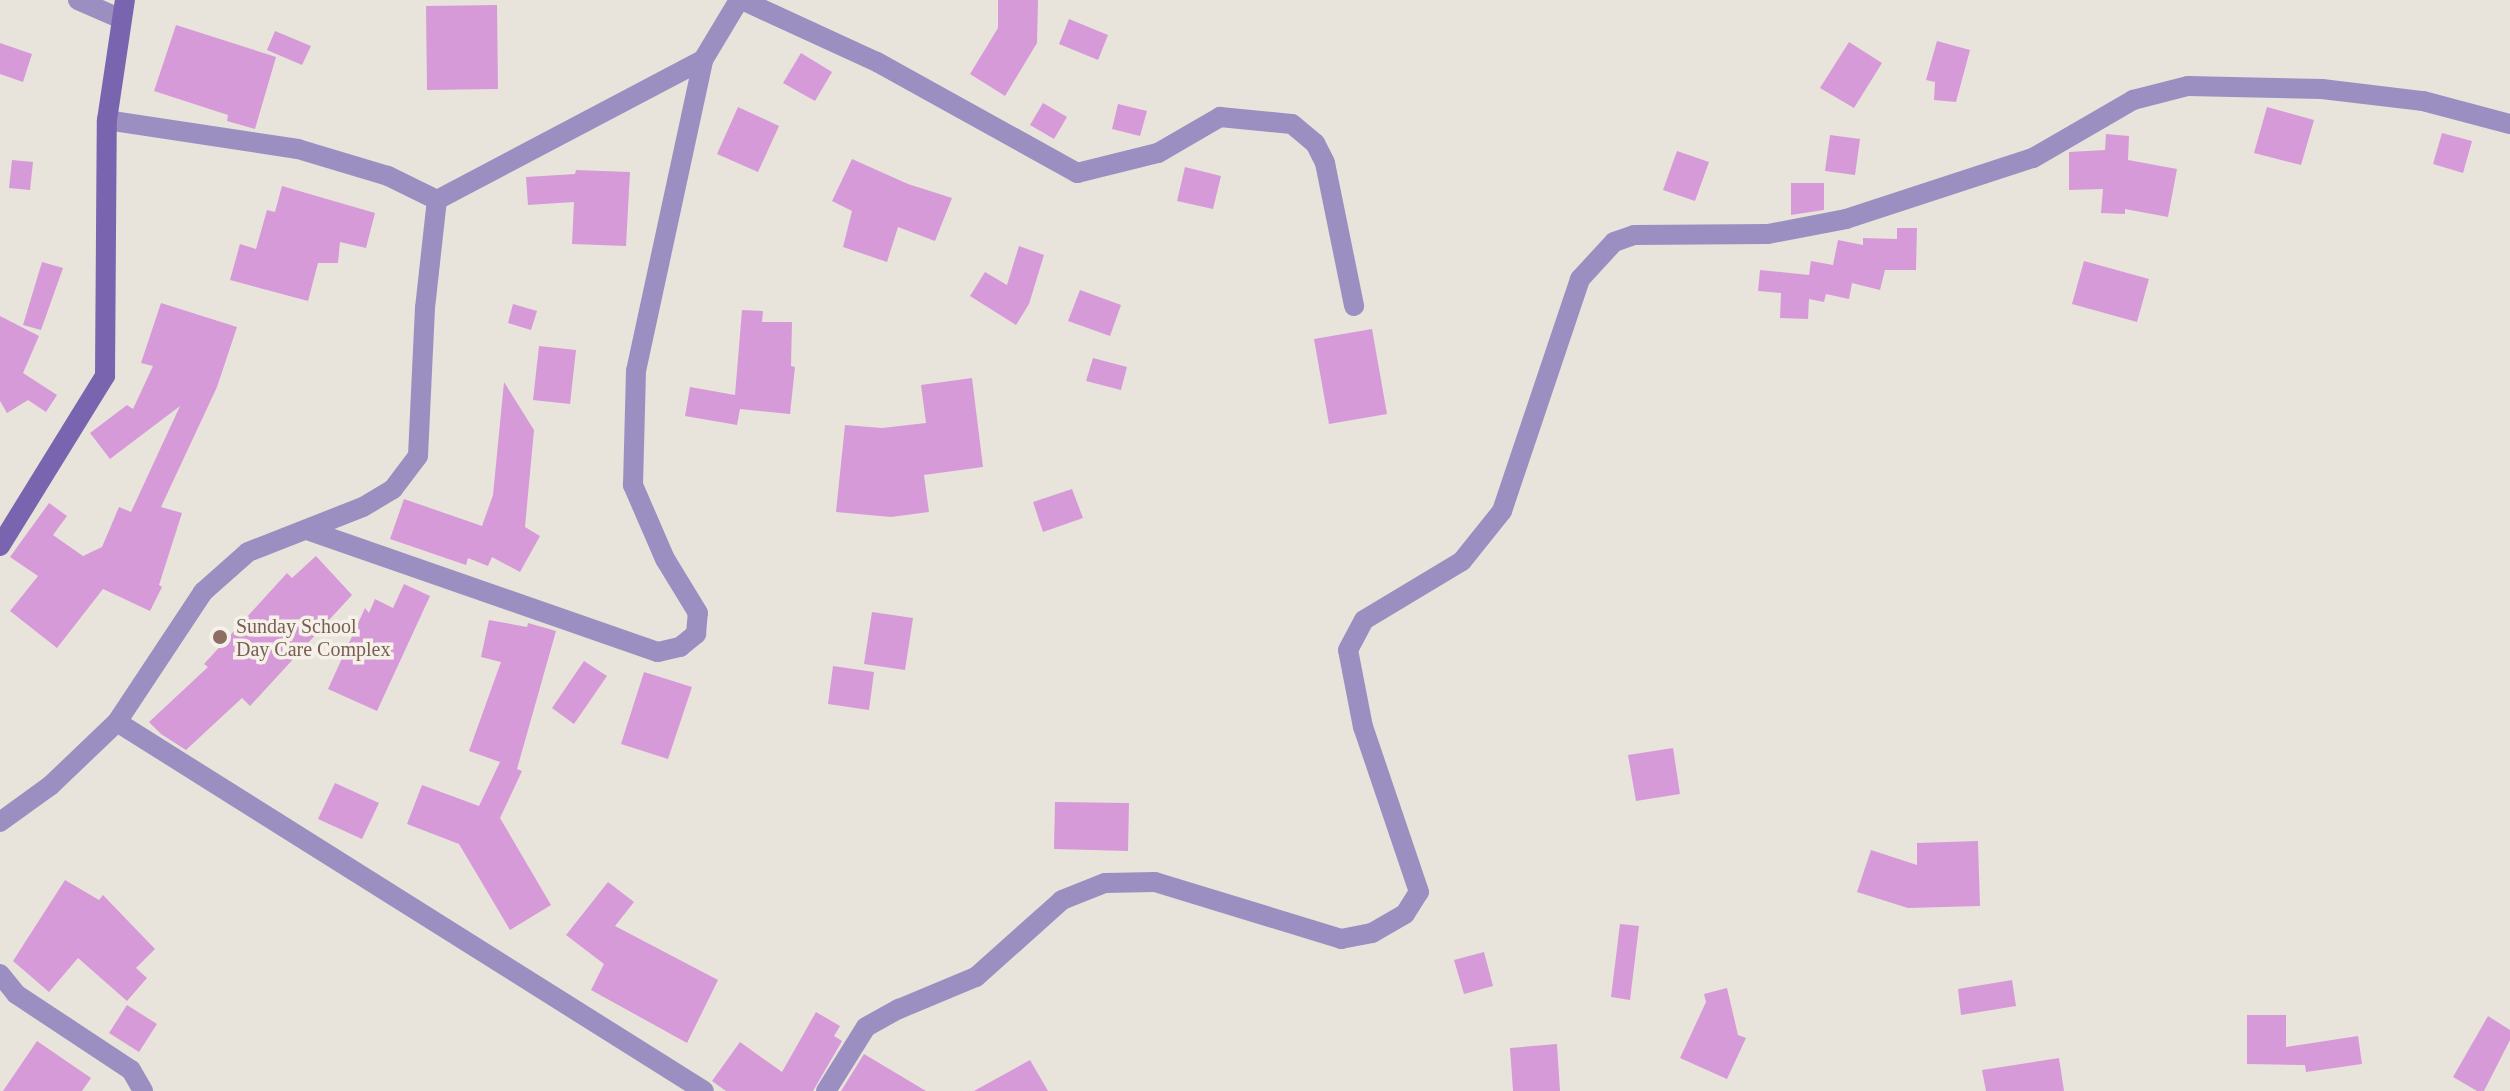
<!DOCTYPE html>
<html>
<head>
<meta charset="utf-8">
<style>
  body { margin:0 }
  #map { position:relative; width:2510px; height:1091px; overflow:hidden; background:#e8e4db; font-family:"Times New Roman",serif }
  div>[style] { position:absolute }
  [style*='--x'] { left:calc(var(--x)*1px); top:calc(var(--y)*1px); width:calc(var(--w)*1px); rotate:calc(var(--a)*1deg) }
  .building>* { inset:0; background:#d79ad8 }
  .minor>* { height:20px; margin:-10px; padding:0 10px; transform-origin:10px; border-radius:10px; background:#9b8fc2 }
  .secondary>* { height:20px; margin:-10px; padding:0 10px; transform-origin:10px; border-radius:10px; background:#7964af }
  .dots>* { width:22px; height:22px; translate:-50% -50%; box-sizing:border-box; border:4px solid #f5f1e8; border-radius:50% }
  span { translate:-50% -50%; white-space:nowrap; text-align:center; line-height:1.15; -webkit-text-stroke:7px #f5f1e8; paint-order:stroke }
  .education-label { font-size:20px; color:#785e54 }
  .left { translate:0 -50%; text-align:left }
</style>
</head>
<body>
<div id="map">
  <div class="building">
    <div style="clip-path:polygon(998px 0,1038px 0,1037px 43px,1005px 96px,970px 74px,998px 28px)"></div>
    <div style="clip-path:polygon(497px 5px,498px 89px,427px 90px,426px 6px)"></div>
    <div style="clip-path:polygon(1069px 19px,1108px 35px,1098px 60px,1059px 44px)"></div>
    <div style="clip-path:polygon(176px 25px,276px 57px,255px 129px,227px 121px,228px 115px,154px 91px)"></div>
    <div style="clip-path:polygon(275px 31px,311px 46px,302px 65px,267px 50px)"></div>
    <div style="clip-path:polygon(1937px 41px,1970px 50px,1956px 102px,1934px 100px,1935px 82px,1926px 80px)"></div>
    <div style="clip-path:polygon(1849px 42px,1882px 63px,1854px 108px,1820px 88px)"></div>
    <div style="clip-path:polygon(0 43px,32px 54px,23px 82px,0 74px)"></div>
    <div style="clip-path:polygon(801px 53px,832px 72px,815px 101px,783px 83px)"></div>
    <div style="clip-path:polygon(1043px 103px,1067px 117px,1054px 139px,1030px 125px)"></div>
    <div style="clip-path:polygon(1118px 104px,1147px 111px,1140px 136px,1112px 129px)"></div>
    <div style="clip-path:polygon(738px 107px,779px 126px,758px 172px,717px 154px)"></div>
    <div style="clip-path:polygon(2267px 107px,2314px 120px,2301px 165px,2254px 153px)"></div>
    <div style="clip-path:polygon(2442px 133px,2472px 141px,2463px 173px,2433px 164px)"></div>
    <div style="clip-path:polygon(2106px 134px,2129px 136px,2128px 160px,2177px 169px,2168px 217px,2125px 209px,2125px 214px,2101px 213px,2103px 189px,2069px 190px,2069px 152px,2105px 150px)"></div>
    <div style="clip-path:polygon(1830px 135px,1860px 139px,1855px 175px,1825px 171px)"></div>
    <div style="clip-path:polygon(1677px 151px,1709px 162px,1695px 201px,1663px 190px)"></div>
    <div style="clip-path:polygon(852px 159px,908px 184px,952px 198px,935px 241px,898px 227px,887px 262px,843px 247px,852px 211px,832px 201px)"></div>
    <div style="clip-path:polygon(12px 160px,33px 162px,30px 190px,9px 188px)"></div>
    <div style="clip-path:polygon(1185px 167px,1221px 176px,1213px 209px,1177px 201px)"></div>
    <div style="clip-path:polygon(576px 170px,630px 172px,626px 246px,572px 244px,574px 202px,528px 205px,526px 177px,575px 174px)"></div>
    <div style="clip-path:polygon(1791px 183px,1824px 183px,1824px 210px,1791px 215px)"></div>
    <div style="clip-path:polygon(282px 186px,375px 213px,366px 248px,340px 242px,338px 263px,318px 263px,308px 301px,230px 280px,240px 244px,256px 249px,267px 210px,275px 212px)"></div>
    <div style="clip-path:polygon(1897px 228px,1917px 228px,1916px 270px,1885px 270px,1880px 290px,1852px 283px,1849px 299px,1826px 294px,1824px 302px,1809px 299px,1808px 319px,1780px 318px,1781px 293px,1758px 291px,1760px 270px,1809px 275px,1811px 261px,1833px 265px,1838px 240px,1863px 245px,1863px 238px,1897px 239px)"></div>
    <div style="clip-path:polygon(1019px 246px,1044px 255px,1029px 304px,1016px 325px,970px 296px,985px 272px,1007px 285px)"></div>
    <div style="clip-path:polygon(2084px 261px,2149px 279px,2137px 322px,2072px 304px)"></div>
    <div style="clip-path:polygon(42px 262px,63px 268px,41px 330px,23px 325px)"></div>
    <div style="clip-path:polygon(1080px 290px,1121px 305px,1110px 336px,1068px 321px)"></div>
    <div style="clip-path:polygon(161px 303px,237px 327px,217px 387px,161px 507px,182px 513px,159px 585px,162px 587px,150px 611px,103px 589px,57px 648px,10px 611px,38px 576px,10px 557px,49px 503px,67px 516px,53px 535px,83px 556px,102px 547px,119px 507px,131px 512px,180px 406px,110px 459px,90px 433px,127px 405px,133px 409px,153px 366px,141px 363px)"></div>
    <div style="clip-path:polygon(513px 304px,537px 311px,531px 330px,508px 323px)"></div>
    <div style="clip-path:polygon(742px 310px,763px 311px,762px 322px,792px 322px,791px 366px,795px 367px,790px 414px,740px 409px,737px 425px,685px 416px,690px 387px,735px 395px)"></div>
    <div style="clip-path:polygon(0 316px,39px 336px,23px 373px,57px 395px,46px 412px,28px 400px,7px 413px,0 401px)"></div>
    <div style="clip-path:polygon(1372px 329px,1387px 414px,1329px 424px,1314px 339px)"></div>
    <div style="clip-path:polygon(539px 346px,576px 350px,570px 404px,533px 400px)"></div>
    <div style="clip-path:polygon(1093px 358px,1127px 367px,1121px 390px,1086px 381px)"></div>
    <div style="clip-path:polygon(972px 378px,983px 467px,924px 475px,929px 512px,891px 517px,836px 512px,845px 425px,882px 428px,926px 423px,921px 385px)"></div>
    <div style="clip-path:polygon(504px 382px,534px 430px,525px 527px,540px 536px,520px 572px,492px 557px,488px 566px,468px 558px,466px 565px,390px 539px,404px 499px,482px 526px,493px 495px)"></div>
    <div style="clip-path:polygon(1072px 489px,1083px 518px,1043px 532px,1033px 502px)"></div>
    <div style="clip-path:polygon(316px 556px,352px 595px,250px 706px,242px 698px,186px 750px,161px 734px,149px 722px,208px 667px,204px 664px,287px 573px,292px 578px)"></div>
    <div style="clip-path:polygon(404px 584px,430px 596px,377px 711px,328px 689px,365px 608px,369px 613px,375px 599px,393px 608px)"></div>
    <div style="clip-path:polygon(872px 612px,913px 618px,905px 670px,864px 664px)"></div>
    <div style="clip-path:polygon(489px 620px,527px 627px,528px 623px,556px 631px,517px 769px,522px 771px,500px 818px,551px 905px,510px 930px,459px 844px,407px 824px,422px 785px,479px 806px,500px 762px,469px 751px,501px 662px,481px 657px)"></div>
    <div style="clip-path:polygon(584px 661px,607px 676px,574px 724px,552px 708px)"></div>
    <div style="clip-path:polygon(833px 666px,874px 672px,869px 710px,828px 704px)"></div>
    <div style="clip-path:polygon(644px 672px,692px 687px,668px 759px,621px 744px)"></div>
    <div style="clip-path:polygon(1673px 748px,1680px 794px,1636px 801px,1628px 755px)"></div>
    <div style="clip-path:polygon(335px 783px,379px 803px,362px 839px,318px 819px)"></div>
    <div style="clip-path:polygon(1055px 802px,1129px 803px,1128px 851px,1054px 849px)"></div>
    <div style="clip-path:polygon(1978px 841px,1980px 906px,1908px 908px,1857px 892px,1871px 850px,1917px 865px,1917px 843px)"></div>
    <div style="clip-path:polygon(65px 880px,99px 900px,103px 895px,155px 949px,136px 968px,147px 978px,127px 1001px,78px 958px,49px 992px,13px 961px)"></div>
    <div style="clip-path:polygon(608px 882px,634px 902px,615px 926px,718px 980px,687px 1043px,591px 990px,604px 964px,566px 935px)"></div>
    <div style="clip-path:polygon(1620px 924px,1639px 926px,1630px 1000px,1611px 997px)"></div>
    <div style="clip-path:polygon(1484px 952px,1493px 986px,1464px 994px,1454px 960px)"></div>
    <div style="clip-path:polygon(2012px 980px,2016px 1006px,1961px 1015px,1958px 989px)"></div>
    <div style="clip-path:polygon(1727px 988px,1738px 1035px,1746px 1038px,1727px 1079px,1680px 1058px,1706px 1002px,1704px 994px)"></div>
    <div style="clip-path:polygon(127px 1005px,157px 1024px,139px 1052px,109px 1033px)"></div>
    <div style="clip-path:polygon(816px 1012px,840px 1026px,834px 1036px,842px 1041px,813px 1091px,726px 1091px,712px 1081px,740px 1042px,782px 1072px)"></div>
    <div style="clip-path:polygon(2247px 1015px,2286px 1015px,2286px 1047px,2358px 1036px,2362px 1064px,2306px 1072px,2305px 1065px,2247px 1064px)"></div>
    <div style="clip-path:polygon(2488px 1016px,2510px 1030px,2510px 1040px,2484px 1091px,2477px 1091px,2453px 1077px)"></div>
    <div style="clip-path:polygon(37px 1041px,91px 1078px,82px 1091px,3px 1091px)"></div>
    <div style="clip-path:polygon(1557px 1044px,1560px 1091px,1513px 1091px,1510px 1048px)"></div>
    <div style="clip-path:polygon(864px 1054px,926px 1091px,841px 1091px)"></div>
    <div style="clip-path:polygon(2059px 1058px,2064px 1091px,1986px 1091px,1982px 1070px)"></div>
    <div style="clip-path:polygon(1030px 1060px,1048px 1091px,974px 1091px)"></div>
  </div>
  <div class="minor">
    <div style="--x:78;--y:0;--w:47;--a:23.8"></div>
    <div style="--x:742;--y:0;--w:149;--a:24.7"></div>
    <div style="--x:877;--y:62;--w:229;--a:29"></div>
    <div style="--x:1077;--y:173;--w:83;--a:-13.9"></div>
    <div style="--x:1158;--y:153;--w:72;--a:-30.1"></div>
    <div style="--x:1220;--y:117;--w:72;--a:5.6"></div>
    <div style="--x:1292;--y:124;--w:30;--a:40"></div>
    <div style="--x:1315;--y:143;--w:22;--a:63"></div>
    <div style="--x:1325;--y:163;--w:146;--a:78.5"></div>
    <div style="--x:437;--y:200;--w:301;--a:-27.8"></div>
    <div style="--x:703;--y:60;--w:70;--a:-59"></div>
    <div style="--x:310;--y:531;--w:368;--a:19.2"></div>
    <div style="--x:658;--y:652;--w:23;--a:-13"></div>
    <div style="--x:680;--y:647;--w:21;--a:-39"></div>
    <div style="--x:696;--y:634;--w:21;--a:-85"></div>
    <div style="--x:698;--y:613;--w:63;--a:-121.4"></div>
    <div style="--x:665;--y:559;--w:81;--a:-113.4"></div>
    <div style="--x:633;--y:485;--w:114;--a:-88.5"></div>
    <div style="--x:636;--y:371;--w:318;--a:-77.8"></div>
    <div style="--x:117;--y:722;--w:693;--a:32.15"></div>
    <div style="--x:0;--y:822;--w:62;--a:-35.8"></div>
    <div style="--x:50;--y:786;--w:93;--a:-43.7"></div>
    <div style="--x:117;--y:722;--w:156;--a:-56.5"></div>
    <div style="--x:203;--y:592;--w:60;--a:-41.6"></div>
    <div style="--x:248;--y:552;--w:123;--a:-21.4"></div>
    <div style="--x:363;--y:507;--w:35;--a:-31"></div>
    <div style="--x:393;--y:489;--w:41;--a:-52.9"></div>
    <div style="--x:418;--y:456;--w:148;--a:-87.3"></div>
    <div style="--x:425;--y:308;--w:109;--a:-83.7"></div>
    <div style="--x:437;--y:200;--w:55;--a:-153.9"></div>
    <div style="--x:388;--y:176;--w:94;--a:-163.3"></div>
    <div style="--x:298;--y:149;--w:193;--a:-171.4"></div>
    <div style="--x:0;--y:974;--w:26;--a:51"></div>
    <div style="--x:16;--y:994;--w:138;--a:33.5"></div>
    <div style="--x:131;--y:1070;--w:24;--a:60"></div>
    <div style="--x:826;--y:1091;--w:75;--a:-58"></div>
    <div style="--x:866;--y:1027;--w:38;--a:-29"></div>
    <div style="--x:899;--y:1009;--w:83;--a:-22.6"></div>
    <div style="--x:976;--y:977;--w:115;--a:-41.8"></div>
    <div style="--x:1062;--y:900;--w:46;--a:-21.6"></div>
    <div style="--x:1105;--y:883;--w:50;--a:-1.1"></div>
    <div style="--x:1155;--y:882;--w:195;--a:17"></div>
    <div style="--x:1341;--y:939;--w:32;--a:-11"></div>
    <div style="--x:1372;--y:933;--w:38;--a:-30"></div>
    <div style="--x:1405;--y:914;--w:26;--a:-58"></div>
    <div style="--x:1419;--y:892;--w:174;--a:-108.7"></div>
    <div style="--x:1363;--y:727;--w:78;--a:-101"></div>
    <div style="--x:1348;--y:650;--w:34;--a:-62"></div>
    <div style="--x:1364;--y:620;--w:114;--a:-31"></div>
    <div style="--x:1462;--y:561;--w:64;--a:-51.3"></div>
    <div style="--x:1502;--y:511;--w:245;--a:-71.4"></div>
    <div style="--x:1580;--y:279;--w:50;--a:-47.4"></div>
    <div style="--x:1614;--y:242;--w:21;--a:-19"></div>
    <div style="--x:1634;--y:235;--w:134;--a:-0.4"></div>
    <div style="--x:1768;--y:234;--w:79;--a:-10.9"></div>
    <div style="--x:1846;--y:219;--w:197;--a:-18.1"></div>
    <div style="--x:2033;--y:158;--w:116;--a:-30.1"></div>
    <div style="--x:2133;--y:100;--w:57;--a:-14.3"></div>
    <div style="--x:2188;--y:86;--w:134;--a:1.3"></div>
    <div style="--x:2322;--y:89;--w:102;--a:6.8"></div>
    <div style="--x:2423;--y:101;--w:90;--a:14.8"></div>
  </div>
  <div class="secondary">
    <div style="--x:0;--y:546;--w:200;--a:-58.3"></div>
    <div style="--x:105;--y:376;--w:256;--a:-89.6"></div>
    <div style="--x:107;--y:120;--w:121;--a:-81.5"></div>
  </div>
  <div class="dots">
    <div style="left:220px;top:637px;background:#8d6e63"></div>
  </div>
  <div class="education-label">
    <span class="left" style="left:236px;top:638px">Sunday School<br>Day Care Complex</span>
  </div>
</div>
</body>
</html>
